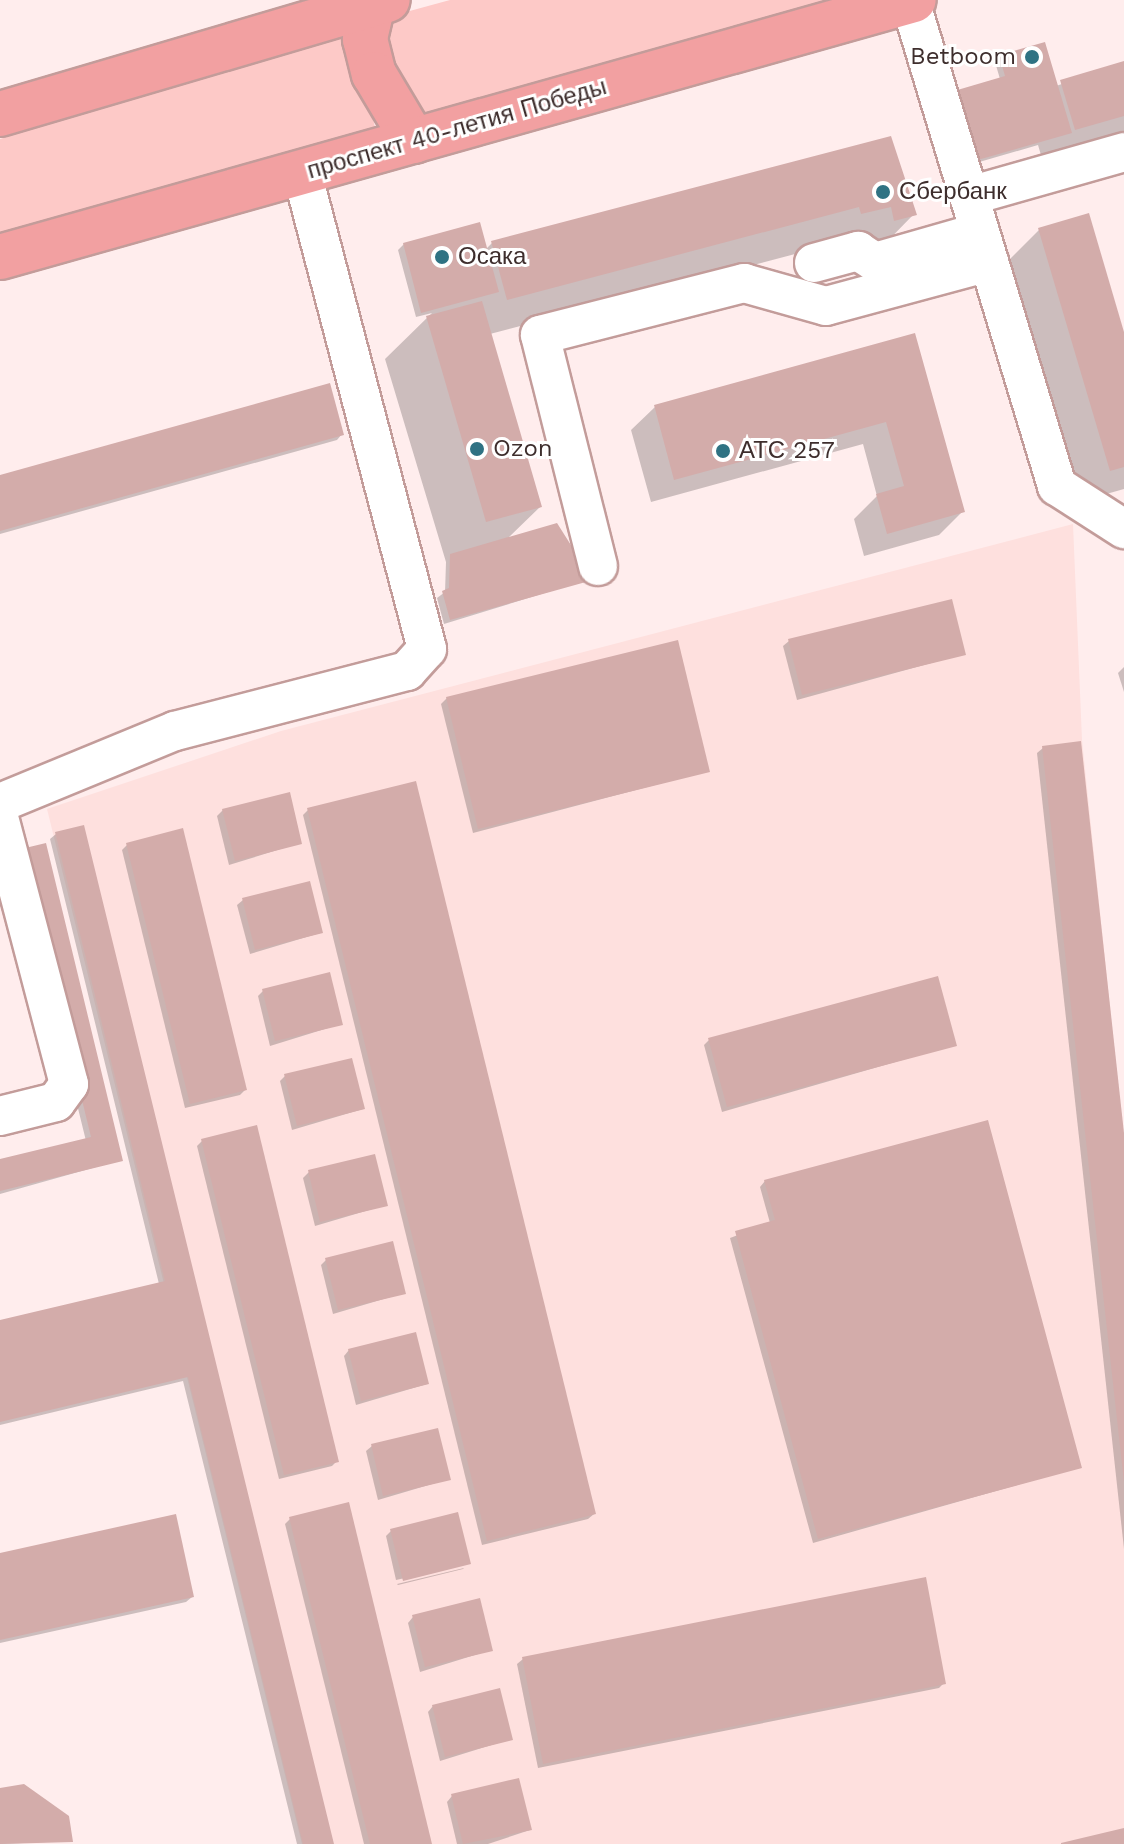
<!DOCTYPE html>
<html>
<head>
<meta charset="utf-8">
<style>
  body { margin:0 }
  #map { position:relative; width:1124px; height:1844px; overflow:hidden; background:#ffeded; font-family:"Work Sans",sans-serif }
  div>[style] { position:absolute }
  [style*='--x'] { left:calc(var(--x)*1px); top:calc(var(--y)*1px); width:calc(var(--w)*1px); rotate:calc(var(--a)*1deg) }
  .built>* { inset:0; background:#fee0de }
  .green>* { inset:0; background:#fdc9c7 }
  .shadow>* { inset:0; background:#0003 }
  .building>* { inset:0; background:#d3acaa }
  .roads { filter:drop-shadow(2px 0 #c39c9a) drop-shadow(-2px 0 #c39c9a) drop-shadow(0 2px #c39c9a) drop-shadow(0 -2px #c39c9a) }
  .minor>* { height:38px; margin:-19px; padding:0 19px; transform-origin:19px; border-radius:19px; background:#fff }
  .major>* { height:44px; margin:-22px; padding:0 22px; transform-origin:22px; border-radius:22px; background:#f2a0a1 }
  .dots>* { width:22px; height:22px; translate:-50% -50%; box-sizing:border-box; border:4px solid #fff; border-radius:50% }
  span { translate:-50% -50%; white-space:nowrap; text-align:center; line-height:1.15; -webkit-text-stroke:6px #fff; paint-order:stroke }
  .poi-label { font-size:24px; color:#3e2e2d }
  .right { translate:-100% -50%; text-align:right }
  .left { translate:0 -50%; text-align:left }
  .street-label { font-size:24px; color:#3e2e2d }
</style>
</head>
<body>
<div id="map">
  <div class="built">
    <div style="clip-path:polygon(1073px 524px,1082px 740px,1124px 1141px,1124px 1844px,302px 1844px,47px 809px,281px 731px)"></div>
  </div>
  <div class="green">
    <div style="clip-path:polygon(450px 0,834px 0,429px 113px,408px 110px,395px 94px,384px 18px)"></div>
    <div style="clip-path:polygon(351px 29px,375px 127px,0 235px,0 139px)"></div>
  </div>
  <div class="shadow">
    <div style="clip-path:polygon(1000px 57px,1056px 86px,1124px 63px,1124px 138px,1043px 162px,1038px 145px,969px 165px,1000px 79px,995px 62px)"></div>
    <div style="clip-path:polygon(890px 138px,914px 214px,873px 256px,818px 248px,490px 334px,540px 507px,507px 539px,590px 579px,444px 624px,437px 598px,445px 592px,446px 562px,385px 359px,432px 313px,416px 317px,398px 250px,404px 244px,486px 249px,492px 243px)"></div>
    <div style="clip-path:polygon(1040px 229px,1124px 339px,1124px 489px,1078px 502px,1007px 262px)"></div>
    <div style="clip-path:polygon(913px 335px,962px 512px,939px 535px,864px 556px,854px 519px,877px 496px,863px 444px,651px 502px,631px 430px,655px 407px)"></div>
    <div style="clip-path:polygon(342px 434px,337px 440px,0 534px,0 477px)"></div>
    <div style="clip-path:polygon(789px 641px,964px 654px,797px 700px,783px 646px)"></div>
    <div style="clip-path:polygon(1124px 667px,1124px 692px,1118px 673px)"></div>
    <div style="clip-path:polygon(447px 698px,708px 771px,473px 833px,441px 704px)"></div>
    <div style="clip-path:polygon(1043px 748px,1124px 1151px,1124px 1549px,1037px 753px)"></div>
    <div style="clip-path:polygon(223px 810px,300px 843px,229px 865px,217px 816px)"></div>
    <div style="clip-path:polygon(308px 810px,594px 1514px,588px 1519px,482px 1545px,303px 815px)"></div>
    <div style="clip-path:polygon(56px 834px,332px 1844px,297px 1844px,183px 1381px,0 1425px,0 1322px,159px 1284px,50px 839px)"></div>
    <div style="clip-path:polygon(127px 845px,245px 1090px,240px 1095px,185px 1108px,122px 850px)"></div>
    <div style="clip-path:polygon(16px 856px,121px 1160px,0 1194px,0 1161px,86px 1141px)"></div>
    <div style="clip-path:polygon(243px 900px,320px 933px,250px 954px,237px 905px)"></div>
    <div style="clip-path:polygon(263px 991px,341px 1024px,270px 1046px,258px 996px)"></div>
    <div style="clip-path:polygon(709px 1040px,954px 1045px,722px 1112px,704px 1045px)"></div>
    <div style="clip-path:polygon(285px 1076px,363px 1109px,292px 1130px,280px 1081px)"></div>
    <div style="clip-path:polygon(202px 1141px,337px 1461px,332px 1466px,279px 1479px,197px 1146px)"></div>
    <div style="clip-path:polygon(309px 1172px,386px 1205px,315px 1226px,303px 1178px)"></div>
    <div style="clip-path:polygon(765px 1181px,1080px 1467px,813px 1543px,730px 1238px,770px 1223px,760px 1187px)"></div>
    <div style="clip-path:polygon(326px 1260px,404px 1293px,333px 1314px,321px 1265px)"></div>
    <div style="clip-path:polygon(349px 1350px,427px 1384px,356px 1405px,344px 1356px)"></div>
    <div style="clip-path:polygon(372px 1446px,449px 1479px,378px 1500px,366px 1451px)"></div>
    <div style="clip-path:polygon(290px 1519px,430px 1844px,364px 1844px,285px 1524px)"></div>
    <div style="clip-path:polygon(391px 1531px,468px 1564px,396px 1580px,386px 1536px)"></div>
    <div style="clip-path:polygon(0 1555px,192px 1597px,186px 1602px,0 1643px)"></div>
    <div style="clip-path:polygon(464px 1568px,463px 1569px,398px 1585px,397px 1584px)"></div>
    <div style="clip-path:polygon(413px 1617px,491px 1650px,420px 1672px,408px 1623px)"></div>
    <div style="clip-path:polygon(523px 1659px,944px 1683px,939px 1688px,538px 1768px,517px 1664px)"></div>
    <div style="clip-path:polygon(433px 1706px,511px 1739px,440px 1761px,428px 1712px)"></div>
    <div style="clip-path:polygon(0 1790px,71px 1841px,0 1844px)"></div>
    <div style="clip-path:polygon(452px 1796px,530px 1830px,488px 1844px,457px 1844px,447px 1802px)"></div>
  </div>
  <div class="building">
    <div style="clip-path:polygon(1045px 42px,1072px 133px,974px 161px,954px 91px,1005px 76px,999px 55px)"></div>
    <div style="clip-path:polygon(1124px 61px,1124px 116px,1075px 130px,1060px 80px)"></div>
    <div style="clip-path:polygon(891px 136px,917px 215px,894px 221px,891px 207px,861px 214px,859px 207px,507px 300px,491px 241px)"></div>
    <div style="clip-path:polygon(1089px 213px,1124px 332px,1124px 467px,1110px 471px,1038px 228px)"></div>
    <div style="clip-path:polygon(480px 222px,499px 292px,421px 313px,403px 243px)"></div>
    <div style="clip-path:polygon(482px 301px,542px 507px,486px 522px,426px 316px)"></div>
    <div style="clip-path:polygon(915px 333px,965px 512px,887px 534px,876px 494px,904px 486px,886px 422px,674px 480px,654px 405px)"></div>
    <div style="clip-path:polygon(330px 383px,344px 435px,0 531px,0 475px)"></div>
    <div style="clip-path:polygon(557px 523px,593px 580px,450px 620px,442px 591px,449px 588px,450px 554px)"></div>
    <div style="clip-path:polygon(952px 599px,966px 655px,802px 695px,788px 639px)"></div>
    <div style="clip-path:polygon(678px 640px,710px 772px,478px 829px,446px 697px)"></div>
    <div style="clip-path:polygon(1081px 741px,1124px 1133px,1124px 1482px,1042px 746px)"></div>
    <div style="clip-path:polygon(416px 781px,596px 1514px,487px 1541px,307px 808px)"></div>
    <div style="clip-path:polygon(290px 792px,302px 844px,235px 861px,222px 809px)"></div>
    <div style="clip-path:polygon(84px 825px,334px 1844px,303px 1844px,188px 1377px,0 1422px,0 1320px,165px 1281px,55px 832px)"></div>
    <div style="clip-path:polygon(183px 828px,247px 1090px,190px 1104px,126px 843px)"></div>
    <div style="clip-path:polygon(46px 843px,123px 1161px,0 1191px,0 1159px,91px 1137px,21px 849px)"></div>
    <div style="clip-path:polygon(310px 881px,323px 933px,255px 950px,242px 898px)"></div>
    <div style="clip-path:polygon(330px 972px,343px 1025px,275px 1041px,262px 989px)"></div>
    <div style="clip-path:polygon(938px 976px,957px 1046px,727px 1107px,708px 1038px)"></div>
    <div style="clip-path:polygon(352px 1058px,365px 1109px,297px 1126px,284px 1074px)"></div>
    <div style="clip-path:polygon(988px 1120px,1082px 1468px,818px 1539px,735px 1231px,775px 1220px,764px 1180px)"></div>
    <div style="clip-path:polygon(257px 1125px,339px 1462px,284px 1475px,201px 1139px)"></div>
    <div style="clip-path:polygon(375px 1154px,388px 1206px,320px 1222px,308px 1170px)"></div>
    <div style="clip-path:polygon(393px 1241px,406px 1294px,338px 1310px,325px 1258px)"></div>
    <div style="clip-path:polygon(416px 1332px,429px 1384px,361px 1401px,348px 1349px)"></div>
    <div style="clip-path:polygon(438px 1428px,451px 1480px,383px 1496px,371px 1444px)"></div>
    <div style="clip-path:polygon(349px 1502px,432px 1844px,370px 1844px,289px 1517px)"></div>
    <div style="clip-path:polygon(458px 1512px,471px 1564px,403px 1581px,390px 1529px)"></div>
    <div style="clip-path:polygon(176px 1514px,194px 1597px,0 1640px,0 1553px)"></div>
    <div style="clip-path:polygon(926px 1577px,946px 1684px,543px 1764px,522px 1657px)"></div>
    <div style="clip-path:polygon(480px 1598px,493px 1651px,425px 1667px,412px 1615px)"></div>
    <div style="clip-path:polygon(500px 1688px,513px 1740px,445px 1757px,432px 1705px)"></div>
    <div style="clip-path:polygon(519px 1778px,532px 1830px,463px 1844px,451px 1794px)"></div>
    <div style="clip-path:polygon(24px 1784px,69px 1816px,73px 1842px,0 1844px,0 1788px)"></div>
    <div style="clip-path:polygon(1124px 1828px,1124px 1844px,1061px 1844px,1061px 1843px)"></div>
  </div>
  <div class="roads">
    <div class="minor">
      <div style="--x:910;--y:1;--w:507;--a:73.14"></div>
      <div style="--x:1057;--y:486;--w:80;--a:32.7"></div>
      <div style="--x:969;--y:196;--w:161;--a:-15.8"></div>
      <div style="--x:814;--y:263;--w:46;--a:-15.3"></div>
      <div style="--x:858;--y:251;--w:20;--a:33"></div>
      <div style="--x:875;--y:262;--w:109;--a:-15.9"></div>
      <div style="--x:598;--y:566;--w:238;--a:-104.1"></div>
      <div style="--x:540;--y:335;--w:211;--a:-14.3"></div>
      <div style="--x:744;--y:283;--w:85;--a:15.7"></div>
      <div style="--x:826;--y:306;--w:169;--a:-15.1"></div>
      <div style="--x:0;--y:803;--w:189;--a:-22.4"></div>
      <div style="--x:175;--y:731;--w:240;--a:-14.5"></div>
      <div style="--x:407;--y:671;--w:30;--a:-48"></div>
      <div style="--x:427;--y:649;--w:493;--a:-104.7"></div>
      <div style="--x:0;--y:821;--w:272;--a:75.3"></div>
      <div style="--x:69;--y:1084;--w:22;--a:126"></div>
      <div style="--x:56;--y:1102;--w:58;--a:166"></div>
    </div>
    <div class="major">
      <div style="--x:373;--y:4;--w:36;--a:103"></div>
      <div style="--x:365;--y:39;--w:36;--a:76"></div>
      <div style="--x:374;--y:74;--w:78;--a:59.2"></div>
      <div style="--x:0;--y:114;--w:404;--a:-16.4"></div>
      <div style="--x:0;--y:257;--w:949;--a:-15.71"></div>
    </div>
  </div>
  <div class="dots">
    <div style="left:1032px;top:57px;background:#2f7283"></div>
    <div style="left:883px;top:192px;background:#2f7283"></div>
    <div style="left:442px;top:257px;background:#2f7283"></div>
    <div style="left:477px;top:449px;background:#2f7283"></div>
    <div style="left:723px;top:451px;background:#2f7283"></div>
  </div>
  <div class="poi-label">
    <span class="right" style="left:1016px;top:57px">Betboom</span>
    <span class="left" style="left:899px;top:192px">Сбербанк</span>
    <span class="left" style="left:458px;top:257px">Осака</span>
    <span class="left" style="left:493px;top:449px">Ozon</span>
    <span class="left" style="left:739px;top:451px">АТС 257</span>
  </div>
  <div class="street-label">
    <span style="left:457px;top:129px;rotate:-16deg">проспект 40-летия Победы</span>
  </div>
</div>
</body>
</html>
